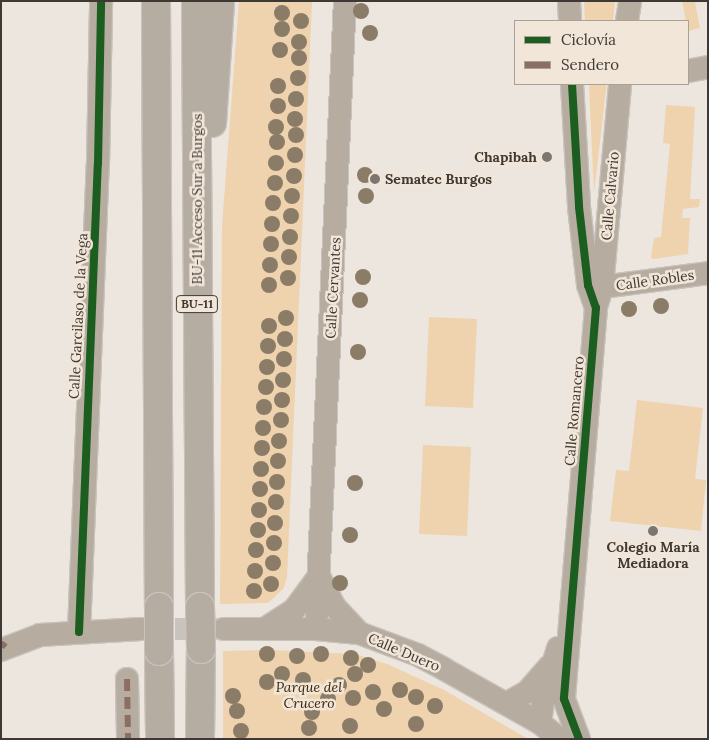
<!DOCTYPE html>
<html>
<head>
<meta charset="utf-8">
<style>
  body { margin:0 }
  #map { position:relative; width:709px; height:740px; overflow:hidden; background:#ece6df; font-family:Lora,serif }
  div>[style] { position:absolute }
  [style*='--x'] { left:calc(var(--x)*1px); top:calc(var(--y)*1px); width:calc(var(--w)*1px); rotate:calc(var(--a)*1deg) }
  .green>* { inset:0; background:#efd2ae }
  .minor-tunnel>* { height:22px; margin-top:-11px; transform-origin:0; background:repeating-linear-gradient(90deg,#c9c3bd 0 22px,transparent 0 33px) }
  .roads { filter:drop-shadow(1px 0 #c8c3be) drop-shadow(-1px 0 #c8c3be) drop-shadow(0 1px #c8c3be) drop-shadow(0 -1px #c8c3be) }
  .minor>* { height:22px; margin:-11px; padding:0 11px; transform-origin:11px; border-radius:11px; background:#b6aca0 }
  .highway>* { height:28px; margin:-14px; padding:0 14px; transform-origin:14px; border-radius:14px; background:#b5aca2 }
  .bridges { filter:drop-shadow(1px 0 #c8c3be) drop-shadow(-1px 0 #c8c3be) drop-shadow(0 1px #c8c3be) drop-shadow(0 -1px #c8c3be) }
  .highway-bridge>* { height:28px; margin:-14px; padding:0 14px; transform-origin:14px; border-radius:14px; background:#b5aca2 }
  .quiet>* { height:6px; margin-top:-3px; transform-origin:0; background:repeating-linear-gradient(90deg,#8d6e63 0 12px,transparent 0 18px) }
  .cycleway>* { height:8px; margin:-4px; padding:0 4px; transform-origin:4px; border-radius:4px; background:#1b5e20 }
  .trees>* { width:16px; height:16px; margin:-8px; border-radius:50%; background:#8b7c68 }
  .dots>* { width:14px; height:14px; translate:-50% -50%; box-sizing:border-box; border:2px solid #f2e6d9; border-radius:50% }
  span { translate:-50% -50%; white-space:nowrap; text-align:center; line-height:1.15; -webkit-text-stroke:5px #f2e6d9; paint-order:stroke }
  .shield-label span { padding:1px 4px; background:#f2e6d9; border:1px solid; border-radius:4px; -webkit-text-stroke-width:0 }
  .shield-label { font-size:12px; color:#3e3934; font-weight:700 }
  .poi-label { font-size:14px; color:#3e3934; font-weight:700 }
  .right { translate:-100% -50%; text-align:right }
  .left { translate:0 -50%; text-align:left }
  .street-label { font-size:14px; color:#3e3934 }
  .park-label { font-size:14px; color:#3b2607; font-style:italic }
  .frame { position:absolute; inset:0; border:2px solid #3e3934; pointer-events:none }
  .legend { position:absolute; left:514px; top:20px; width:175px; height:65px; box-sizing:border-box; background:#f2e6d9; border:1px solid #aaa197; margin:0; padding:6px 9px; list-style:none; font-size:15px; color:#3e3934 }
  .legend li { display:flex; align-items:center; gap:10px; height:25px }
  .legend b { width:25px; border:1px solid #aaa197 }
</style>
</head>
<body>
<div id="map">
  <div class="green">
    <div style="clip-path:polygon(239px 1px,312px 1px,287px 577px,284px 588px,268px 603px,220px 604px,222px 226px)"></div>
    <div style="clip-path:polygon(584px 1px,615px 1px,613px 21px,585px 21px)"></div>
    <div style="clip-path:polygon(682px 1px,703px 1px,695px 3px,700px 28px,688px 31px)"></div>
    <div style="clip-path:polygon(589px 84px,606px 84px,606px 90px,594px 193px)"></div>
    <div style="clip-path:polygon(666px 105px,695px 107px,690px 199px,700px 199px,699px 207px,683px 209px,682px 218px,690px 218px,688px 254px,654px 259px,651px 258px,654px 238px,661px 237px,670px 144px,663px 143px)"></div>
    <div style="clip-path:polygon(429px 317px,477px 319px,473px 408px,425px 406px)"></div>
    <div style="clip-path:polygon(637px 400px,703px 408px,695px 479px,706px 480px,701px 531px,610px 521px,616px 470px,629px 471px)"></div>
    <div style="clip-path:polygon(423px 445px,471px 447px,467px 536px,419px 534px)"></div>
    <div style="clip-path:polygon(271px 650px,355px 654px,387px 664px,444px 690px,528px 739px,223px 739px,223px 651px)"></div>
  </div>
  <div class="minor-tunnel">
    <div style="--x:142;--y:629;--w:75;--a:0"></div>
  </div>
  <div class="roads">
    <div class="minor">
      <div style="--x:569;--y:1;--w:20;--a:87"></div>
      <div style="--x:627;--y:21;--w:20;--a:-81"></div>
      <div style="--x:688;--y:71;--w:20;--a:-11"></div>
      <div style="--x:572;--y:84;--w:123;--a:86.7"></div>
      <div style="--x:579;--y:207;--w:79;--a:83.4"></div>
      <div style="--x:588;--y:285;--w:24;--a:71"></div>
      <div style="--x:596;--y:308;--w:392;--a:94.7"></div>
      <div style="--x:564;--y:699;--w:43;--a:69.4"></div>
      <div style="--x:602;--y:287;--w:107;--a:-7.5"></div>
      <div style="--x:596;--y:307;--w:21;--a:-73"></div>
      <div style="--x:602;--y:287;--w:204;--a:-84.9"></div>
      <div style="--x:320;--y:578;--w:31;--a:63"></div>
      <div style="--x:334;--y:606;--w:37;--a:47"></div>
      <div style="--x:266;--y:628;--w:33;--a:-33"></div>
      <div style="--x:294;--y:610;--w:42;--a:-53.7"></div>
      <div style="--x:224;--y:629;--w:92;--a:0"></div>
      <div style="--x:316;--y:629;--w:43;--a:5.3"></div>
      <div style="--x:359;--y:633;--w:63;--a:20.4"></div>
      <div style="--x:418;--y:655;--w:30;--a:28"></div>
      <div style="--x:444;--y:669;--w:110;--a:29.4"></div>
      <div style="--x:540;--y:723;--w:26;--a:39"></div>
      <div style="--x:316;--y:629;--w:629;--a:-87.36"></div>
      <div style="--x:79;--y:632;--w:468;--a:-87.7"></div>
      <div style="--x:98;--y:164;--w:163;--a:-88.9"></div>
      <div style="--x:1;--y:650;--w:42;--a:-21"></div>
      <div style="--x:40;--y:635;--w:101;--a:-3.4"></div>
      <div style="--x:127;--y:679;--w:60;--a:89"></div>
      <div style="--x:507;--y:703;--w:23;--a:-29"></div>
      <div style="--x:527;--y:692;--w:33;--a:-49"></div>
      <div style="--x:540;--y:723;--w:29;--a:-82"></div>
      <div style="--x:544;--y:694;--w:48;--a:-73.1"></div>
    </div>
    <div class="highway">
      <div style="--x:156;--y:1;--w:606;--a:89.72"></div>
      <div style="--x:196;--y:1;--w:606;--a:89.62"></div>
      <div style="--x:212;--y:123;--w:122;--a:-86.2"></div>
      <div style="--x:159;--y:651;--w:88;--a:89.3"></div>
      <div style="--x:200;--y:739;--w:90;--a:-89.4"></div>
    </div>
  </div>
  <div class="bridges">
    <div class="highway-bridge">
      <div style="--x:159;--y:607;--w:44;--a:90"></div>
      <div style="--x:200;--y:607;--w:42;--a:88.6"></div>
    </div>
  </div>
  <div class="quiet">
    <div style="--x:1;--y:643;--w:6;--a:39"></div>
    <div style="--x:127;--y:679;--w:60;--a:89"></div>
  </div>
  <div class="cycleway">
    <div style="--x:572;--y:84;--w:123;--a:86.7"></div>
    <div style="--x:579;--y:207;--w:79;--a:83.4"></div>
    <div style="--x:588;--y:285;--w:24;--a:71"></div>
    <div style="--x:596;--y:308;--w:392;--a:94.7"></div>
    <div style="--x:564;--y:699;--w:43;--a:69.4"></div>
    <div style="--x:79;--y:632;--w:468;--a:-87.7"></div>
    <div style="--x:98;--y:164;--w:163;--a:-88.9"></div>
  </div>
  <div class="trees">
    <div style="left:361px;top:11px"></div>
    <div style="left:282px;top:13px"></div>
    <div style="left:301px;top:21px"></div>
    <div style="left:282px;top:29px"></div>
    <div style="left:370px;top:33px"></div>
    <div style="left:299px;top:42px"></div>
    <div style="left:280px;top:50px"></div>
    <div style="left:299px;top:58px"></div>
    <div style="left:298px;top:78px"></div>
    <div style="left:278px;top:86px"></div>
    <div style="left:296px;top:99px"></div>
    <div style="left:278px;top:106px"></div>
    <div style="left:295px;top:119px"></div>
    <div style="left:276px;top:127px"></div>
    <div style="left:296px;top:135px"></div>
    <div style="left:277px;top:142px"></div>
    <div style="left:295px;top:155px"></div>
    <div style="left:276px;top:163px"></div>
    <div style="left:365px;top:175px"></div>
    <div style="left:294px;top:176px"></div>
    <div style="left:275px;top:183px"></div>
    <div style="left:292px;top:196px"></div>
    <div style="left:366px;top:196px"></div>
    <div style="left:273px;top:203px"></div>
    <div style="left:291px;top:216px"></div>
    <div style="left:272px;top:224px"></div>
    <div style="left:290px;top:237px"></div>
    <div style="left:271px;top:244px"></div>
    <div style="left:289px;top:257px"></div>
    <div style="left:270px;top:265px"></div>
    <div style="left:363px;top:277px"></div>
    <div style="left:288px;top:278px"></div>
    <div style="left:269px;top:285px"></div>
    <div style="left:360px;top:300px"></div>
    <div style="left:661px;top:306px"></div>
    <div style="left:629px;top:309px"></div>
    <div style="left:286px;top:318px"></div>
    <div style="left:269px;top:326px"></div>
    <div style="left:285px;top:339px"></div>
    <div style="left:268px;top:346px"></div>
    <div style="left:358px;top:352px"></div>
    <div style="left:284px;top:359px"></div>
    <div style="left:267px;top:367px"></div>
    <div style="left:283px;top:380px"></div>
    <div style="left:266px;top:387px"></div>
    <div style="left:282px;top:400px"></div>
    <div style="left:264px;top:407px"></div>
    <div style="left:281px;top:420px"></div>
    <div style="left:263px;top:428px"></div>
    <div style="left:279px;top:441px"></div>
    <div style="left:262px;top:448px"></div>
    <div style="left:278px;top:461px"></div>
    <div style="left:261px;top:469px"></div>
    <div style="left:277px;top:482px"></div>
    <div style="left:355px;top:483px"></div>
    <div style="left:260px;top:489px"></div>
    <div style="left:276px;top:502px"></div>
    <div style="left:259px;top:510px"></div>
    <div style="left:275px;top:523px"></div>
    <div style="left:258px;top:530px"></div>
    <div style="left:350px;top:535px"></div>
    <div style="left:274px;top:543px"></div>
    <div style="left:256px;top:550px"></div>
    <div style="left:273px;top:563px"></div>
    <div style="left:255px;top:571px"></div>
    <div style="left:340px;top:583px"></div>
    <div style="left:271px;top:584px"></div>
    <div style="left:254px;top:591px"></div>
    <div style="left:267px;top:654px"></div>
    <div style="left:321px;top:654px"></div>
    <div style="left:297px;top:656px"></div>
    <div style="left:351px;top:658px"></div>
    <div style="left:368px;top:665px"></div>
    <div style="left:282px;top:674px"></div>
    <div style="left:355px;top:674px"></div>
    <div style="left:303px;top:680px"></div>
    <div style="left:267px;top:682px"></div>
    <div style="left:339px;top:685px"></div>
    <div style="left:400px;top:690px"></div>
    <div style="left:373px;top:692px"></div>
    <div style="left:233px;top:696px"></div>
    <div style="left:416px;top:697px"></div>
    <div style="left:353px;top:698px"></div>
    <div style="left:328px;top:699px"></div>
    <div style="left:435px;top:706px"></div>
    <div style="left:384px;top:709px"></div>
    <div style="left:237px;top:711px"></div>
    <div style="left:312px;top:712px"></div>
    <div style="left:416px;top:724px"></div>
    <div style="left:350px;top:726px"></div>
    <div style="left:309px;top:728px"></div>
    <div style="left:241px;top:731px"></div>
  </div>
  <div class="dots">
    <div style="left:547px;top:157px;background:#7b7670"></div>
    <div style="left:375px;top:179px;background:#7b7670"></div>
    <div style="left:653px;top:531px;background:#7b7670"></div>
  </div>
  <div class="shield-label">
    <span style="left:197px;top:304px">BU-11</span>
  </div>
  <div class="poi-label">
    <span class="right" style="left:537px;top:157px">Chapibah</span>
    <span class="left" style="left:385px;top:179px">Sematec Burgos</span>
    <span style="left:653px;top:555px">Colegio María<br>Mediadora</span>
  </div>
  <div class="street-label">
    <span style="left:610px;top:196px;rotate:-85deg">Calle Calvario</span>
    <span style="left:197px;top:199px;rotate:-90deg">BU-11 Acceso Sur a Burgos</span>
    <span style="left:655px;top:280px;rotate:-8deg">Calle Robles</span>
    <span style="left:333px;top:288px;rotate:-87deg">Calle Cervantes</span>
    <span style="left:78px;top:316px;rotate:-87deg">Calle Garcilaso de la Vega</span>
    <span style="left:574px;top:411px;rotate:-85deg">Calle Romancero</span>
    <span style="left:404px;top:652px;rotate:23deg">Calle Duero</span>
  </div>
  <div class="park-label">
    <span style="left:309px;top:695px">Parque del<br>Crucero</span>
  </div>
  <div class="frame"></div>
  <ul class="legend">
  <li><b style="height:6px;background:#1b5e20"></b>Ciclovía</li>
  <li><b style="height:6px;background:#8d6e63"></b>Sendero</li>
  </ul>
</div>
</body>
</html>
